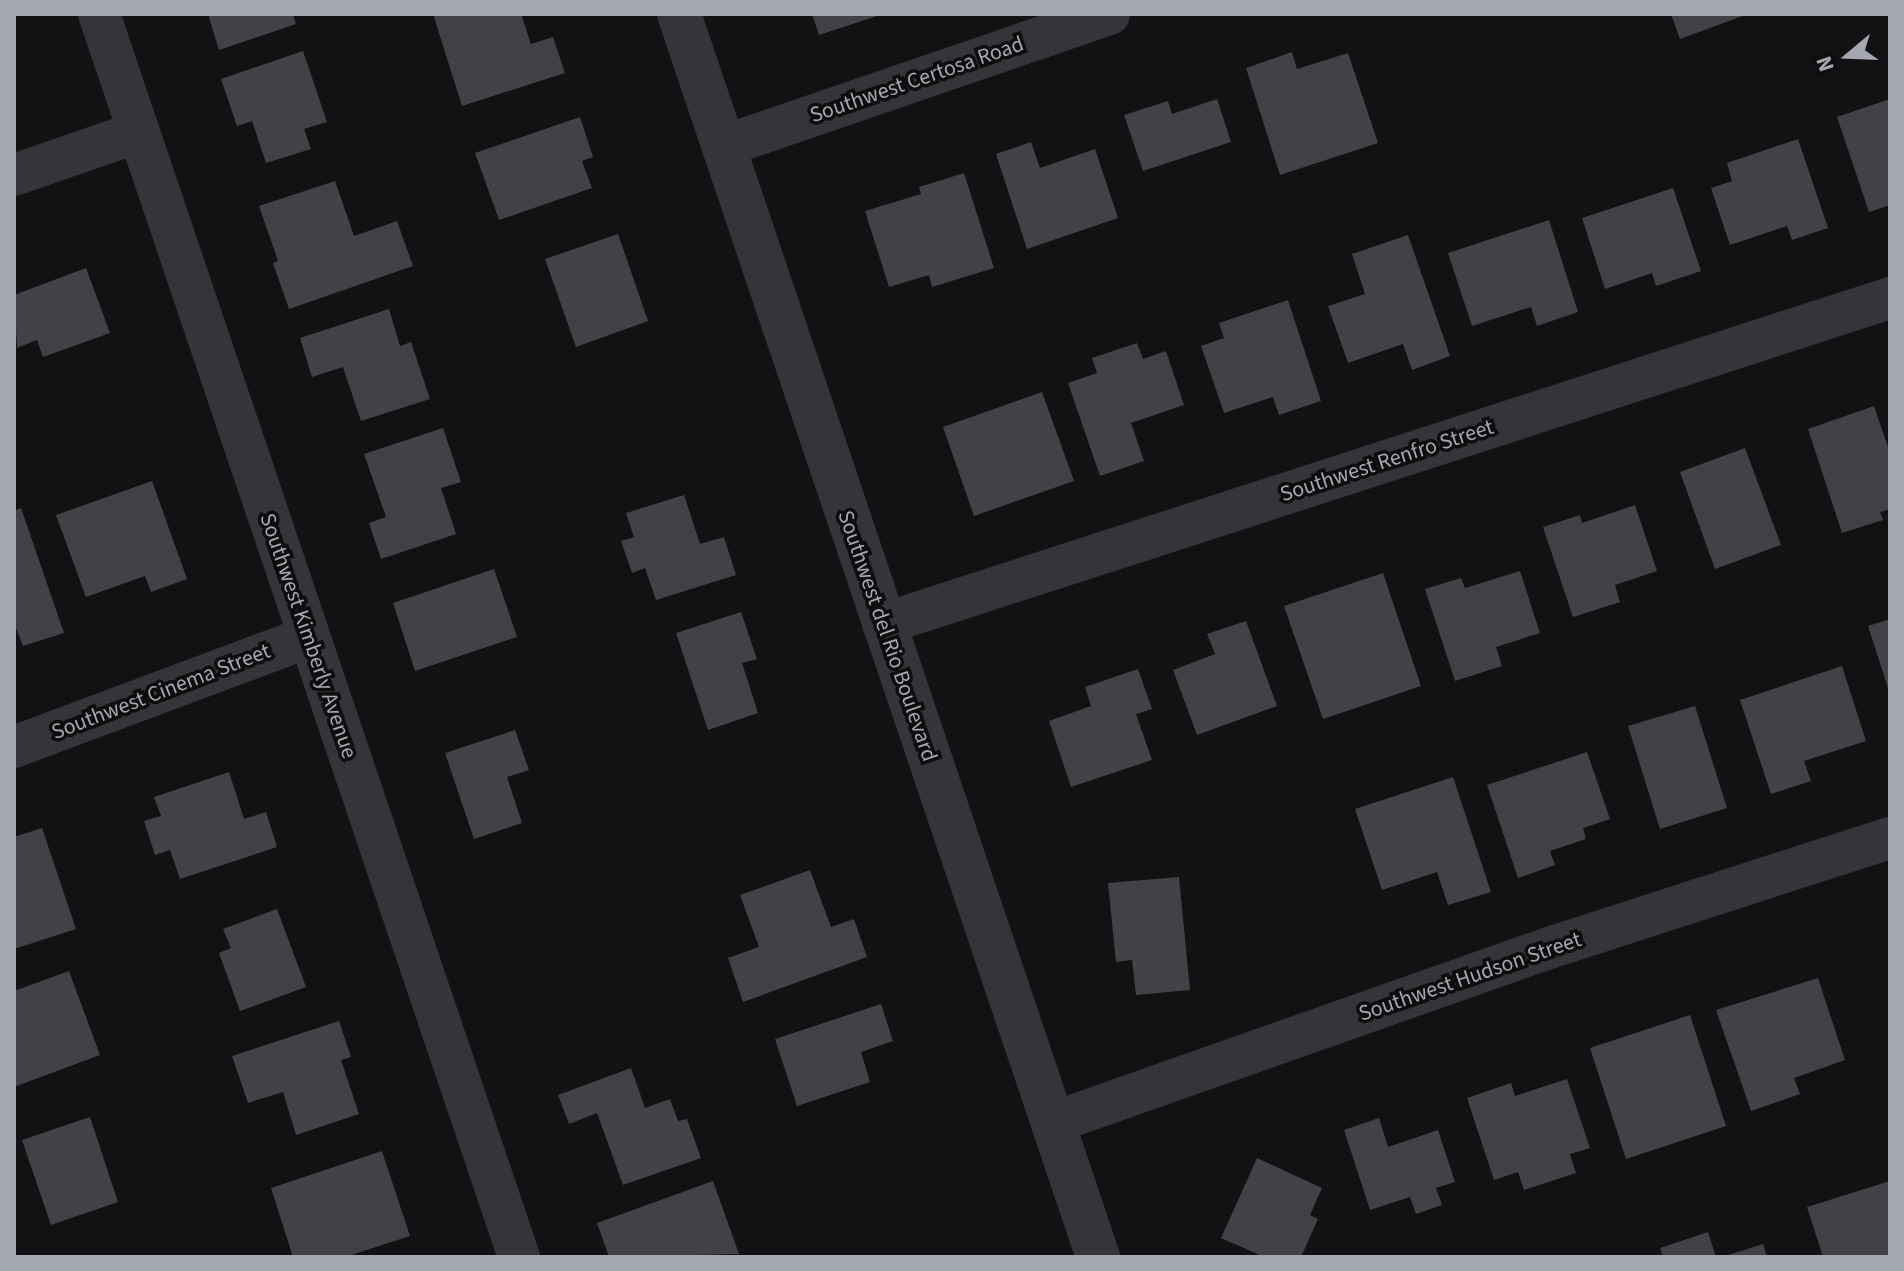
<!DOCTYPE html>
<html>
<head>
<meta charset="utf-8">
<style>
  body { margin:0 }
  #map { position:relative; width:1904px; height:1271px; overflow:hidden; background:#121113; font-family:"Source Sans 3",sans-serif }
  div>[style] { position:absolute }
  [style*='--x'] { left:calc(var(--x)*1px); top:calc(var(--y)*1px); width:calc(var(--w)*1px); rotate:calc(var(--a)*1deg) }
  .building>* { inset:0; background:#414245 }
  .minor>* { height:42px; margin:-21px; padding:0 21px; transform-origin:21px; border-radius:21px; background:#353539 }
  .tertiary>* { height:44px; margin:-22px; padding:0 22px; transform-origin:22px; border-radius:22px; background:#353539 }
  span { translate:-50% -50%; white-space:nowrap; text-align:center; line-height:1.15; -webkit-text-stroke:7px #0d0d0e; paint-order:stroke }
  .street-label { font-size:22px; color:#a5a7b1 }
  .frame { position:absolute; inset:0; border:16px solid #a5a7b1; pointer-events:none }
  .north { position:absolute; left:1808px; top:16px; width:80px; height:80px; -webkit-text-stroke:6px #0d0d0e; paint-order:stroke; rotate:251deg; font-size:22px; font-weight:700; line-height:32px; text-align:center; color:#a5a7b1 }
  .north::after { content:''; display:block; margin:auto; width:28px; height:36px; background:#a5a7b1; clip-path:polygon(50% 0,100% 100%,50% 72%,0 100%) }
</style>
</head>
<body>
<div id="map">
  <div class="building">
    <div style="clip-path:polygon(208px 14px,293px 14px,296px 24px,219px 50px)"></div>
    <div style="clip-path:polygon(433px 14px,521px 14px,531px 44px,553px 37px,565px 73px,462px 106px)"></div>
    <div style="clip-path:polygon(812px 14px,880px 14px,880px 15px,819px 35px)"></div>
    <div style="clip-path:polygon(1671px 14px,1748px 14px,1680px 39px)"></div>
    <div style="clip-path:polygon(303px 51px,327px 122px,304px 129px,311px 149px,266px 163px,252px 121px,237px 126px,221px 79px)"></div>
    <div style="clip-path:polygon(1292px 52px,1297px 69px,1348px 53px,1378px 143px,1280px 175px,1246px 68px)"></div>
    <div style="clip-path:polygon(1217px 99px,1231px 142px,1143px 171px,1124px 115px,1168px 101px,1172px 114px)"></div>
    <div style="clip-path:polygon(1890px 99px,1890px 205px,1869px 212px,1837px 117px)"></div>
    <div style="clip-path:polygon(580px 117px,593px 157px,582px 161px,592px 188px,499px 220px,475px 153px)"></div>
    <div style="clip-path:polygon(1798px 139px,1828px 228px,1792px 240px,1787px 226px,1730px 245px,1711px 188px,1732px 181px,1727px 163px)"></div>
    <div style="clip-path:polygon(1031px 142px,1040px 168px,1095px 149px,1118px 218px,1027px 249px,996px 154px)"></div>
    <div style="clip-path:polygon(964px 173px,994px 268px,932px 287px,929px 275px,889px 287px,865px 211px,921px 194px,919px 187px)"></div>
    <div style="clip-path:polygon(335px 181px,354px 236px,397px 221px,413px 266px,289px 309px,273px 263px,278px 261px,259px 206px)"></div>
    <div style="clip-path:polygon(1673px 188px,1701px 271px,1656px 286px,1652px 273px,1605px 289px,1582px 218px)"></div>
    <div style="clip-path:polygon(1549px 220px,1578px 312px,1537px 326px,1531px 307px,1472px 326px,1448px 253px)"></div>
    <div style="clip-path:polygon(618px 234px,648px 321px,576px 347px,545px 259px)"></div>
    <div style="clip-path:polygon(1408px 235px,1450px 356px,1412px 370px,1403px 344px,1348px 363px,1328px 306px,1365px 294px,1352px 254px)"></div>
    <div style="clip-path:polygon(86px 268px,110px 333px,43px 357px,37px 340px,17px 348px,14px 295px)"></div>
    <div style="clip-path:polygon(1288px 300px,1321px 401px,1279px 415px,1273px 397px,1224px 413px,1201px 346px,1224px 338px,1219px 323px)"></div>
    <div style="clip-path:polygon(389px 309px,400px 346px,411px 342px,430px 399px,361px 421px,343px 367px,312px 377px,300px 338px)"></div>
    <div style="clip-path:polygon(1137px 343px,1143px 359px,1166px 351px,1184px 405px,1131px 423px,1144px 461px,1100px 476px,1068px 383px,1097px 373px,1092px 358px)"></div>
    <div style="clip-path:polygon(1042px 392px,1074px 481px,974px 516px,943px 427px)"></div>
    <div style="clip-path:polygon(1874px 406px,1890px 453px,1890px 509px,1880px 512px,1883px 520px,1842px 533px,1808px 429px)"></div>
    <div style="clip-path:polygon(443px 428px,461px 482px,441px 488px,456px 534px,381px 559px,369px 523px,386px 517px,364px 454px)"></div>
    <div style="clip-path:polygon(1745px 448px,1781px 545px,1715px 569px,1680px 472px)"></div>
    <div style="clip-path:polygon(152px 481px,187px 579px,151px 592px,145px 576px,86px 597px,56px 515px)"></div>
    <div style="clip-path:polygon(684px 495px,700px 544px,724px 537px,736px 575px,656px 600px,645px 568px,632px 573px,621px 541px,634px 537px,626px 513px)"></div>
    <div style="clip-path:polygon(1635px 505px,1657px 571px,1615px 585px,1620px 602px,1573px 617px,1543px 527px,1580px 515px,1582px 523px)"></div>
    <div style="clip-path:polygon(21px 508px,64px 633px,23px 646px,14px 623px,14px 511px)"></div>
    <div style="clip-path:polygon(494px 569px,517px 637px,415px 671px,393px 603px)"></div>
    <div style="clip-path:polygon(1520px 571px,1540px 633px,1496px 647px,1502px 666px,1455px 681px,1425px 589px,1461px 578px,1465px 588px)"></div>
    <div style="clip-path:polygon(1383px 573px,1421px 686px,1323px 719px,1284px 606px)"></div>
    <div style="clip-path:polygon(741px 612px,757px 659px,742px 663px,758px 713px,708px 730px,676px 633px)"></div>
    <div style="clip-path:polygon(1890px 619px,1890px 691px,1889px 691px,1868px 626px)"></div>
    <div style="clip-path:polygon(1246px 621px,1277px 706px,1197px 735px,1173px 670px,1215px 654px,1207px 634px)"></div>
    <div style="clip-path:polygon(1842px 666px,1866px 741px,1804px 761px,1811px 781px,1771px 794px,1740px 700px)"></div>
    <div style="clip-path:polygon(1138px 669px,1152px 709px,1136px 714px,1152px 760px,1071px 787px,1049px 721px,1091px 706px,1085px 687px)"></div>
    <div style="clip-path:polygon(1695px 706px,1727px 808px,1660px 829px,1628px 726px)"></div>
    <div style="clip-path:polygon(515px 730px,529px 770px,507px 777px,522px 823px,474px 839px,445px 753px)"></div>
    <div style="clip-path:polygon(1587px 752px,1610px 819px,1583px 828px,1586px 839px,1550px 851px,1555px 865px,1518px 878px,1487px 785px)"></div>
    <div style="clip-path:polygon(229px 772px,244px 819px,266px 812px,277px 847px,180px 879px,170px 850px,155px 855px,144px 821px,161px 816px,154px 797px)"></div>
    <div style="clip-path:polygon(1453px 777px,1491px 892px,1448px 905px,1437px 872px,1382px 890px,1355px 809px)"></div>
    <div style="clip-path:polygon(42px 828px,76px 929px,14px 949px,14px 837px)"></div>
    <div style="clip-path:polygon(810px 870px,831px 927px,854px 919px,867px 957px,743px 1002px,728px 958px,759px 947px,740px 895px)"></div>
    <div style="clip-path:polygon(1179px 877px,1190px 990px,1136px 995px,1132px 960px,1116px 962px,1108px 883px)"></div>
    <div style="clip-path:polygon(277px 909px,306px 987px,240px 1011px,219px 953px,231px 948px,223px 929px)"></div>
    <div style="clip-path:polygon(69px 971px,100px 1055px,14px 1087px,14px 991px)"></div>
    <div style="clip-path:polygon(1818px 978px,1845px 1060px,1794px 1078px,1800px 1094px,1751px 1111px,1716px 1010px)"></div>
    <div style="clip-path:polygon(881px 1004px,893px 1041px,861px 1052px,870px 1082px,797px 1106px,775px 1039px)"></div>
    <div style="clip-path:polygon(1690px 1015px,1726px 1126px,1626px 1159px,1590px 1048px)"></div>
    <div style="clip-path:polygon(339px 1021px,351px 1057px,341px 1060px,359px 1114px,296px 1135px,283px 1092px,248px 1103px,232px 1056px)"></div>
    <div style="clip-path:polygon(631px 1068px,645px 1108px,670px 1099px,678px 1121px,687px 1119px,701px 1158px,623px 1185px,597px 1113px,569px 1124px,558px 1095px)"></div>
    <div style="clip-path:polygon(1567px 1079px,1590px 1148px,1570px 1154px,1576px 1173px,1524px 1190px,1518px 1172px,1494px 1180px,1467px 1098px,1511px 1083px,1515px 1096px)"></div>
    <div style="clip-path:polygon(90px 1117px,118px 1202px,51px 1225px,22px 1140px)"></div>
    <div style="clip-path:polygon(1379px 1118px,1388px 1147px,1438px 1130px,1455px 1182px,1436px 1188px,1442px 1205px,1416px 1214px,1410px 1197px,1370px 1210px,1344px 1130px)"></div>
    <div style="clip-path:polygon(382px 1151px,410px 1236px,345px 1257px,293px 1257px,271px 1188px)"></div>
    <div style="clip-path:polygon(1257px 1158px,1322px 1188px,1310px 1215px,1318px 1219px,1301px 1257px,1264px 1257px,1221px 1238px)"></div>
    <div style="clip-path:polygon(713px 1181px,739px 1254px,609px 1257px,597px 1223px)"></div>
    <div style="clip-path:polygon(1890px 1181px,1890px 1257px,1823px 1257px,1807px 1207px)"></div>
    <div style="clip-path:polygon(1708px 1232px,1716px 1257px,1663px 1257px,1660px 1248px)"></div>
    <div style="clip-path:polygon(1763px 1244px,1767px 1257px,1725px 1257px,1725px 1256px)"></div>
  </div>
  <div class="minor">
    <div style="--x:99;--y:14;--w:1312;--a:71.33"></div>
    <div style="--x:724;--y:146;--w:407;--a:-18.9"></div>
    <div style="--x:14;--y:175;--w:131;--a:-19.1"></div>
    <div style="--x:883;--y:624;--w:1058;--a:-17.94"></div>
    <div style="--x:14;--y:747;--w:314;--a:-20.5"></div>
    <div style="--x:1052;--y:1123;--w:527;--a:-19.4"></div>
    <div style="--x:1549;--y:948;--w:358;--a:-17.9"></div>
  </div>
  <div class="tertiary">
    <div style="--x:679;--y:14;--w:1312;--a:71.37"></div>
  </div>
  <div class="street-label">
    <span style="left:917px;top:80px;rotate:-19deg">Southwest Certosa Road</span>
    <span style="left:1387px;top:461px;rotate:-18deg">Southwest Renfro Street</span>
    <span style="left:308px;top:636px;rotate:71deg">Southwest Kimberly Avenue</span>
    <span style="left:887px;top:636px;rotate:71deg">Southwest del Rio Boulevard</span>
    <span style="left:161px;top:692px;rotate:-21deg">Southwest Cinema Street</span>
    <span style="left:1470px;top:977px;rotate:-19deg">Southwest Hudson Street</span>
  </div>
  <div class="frame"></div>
  <div class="north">N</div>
</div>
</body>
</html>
